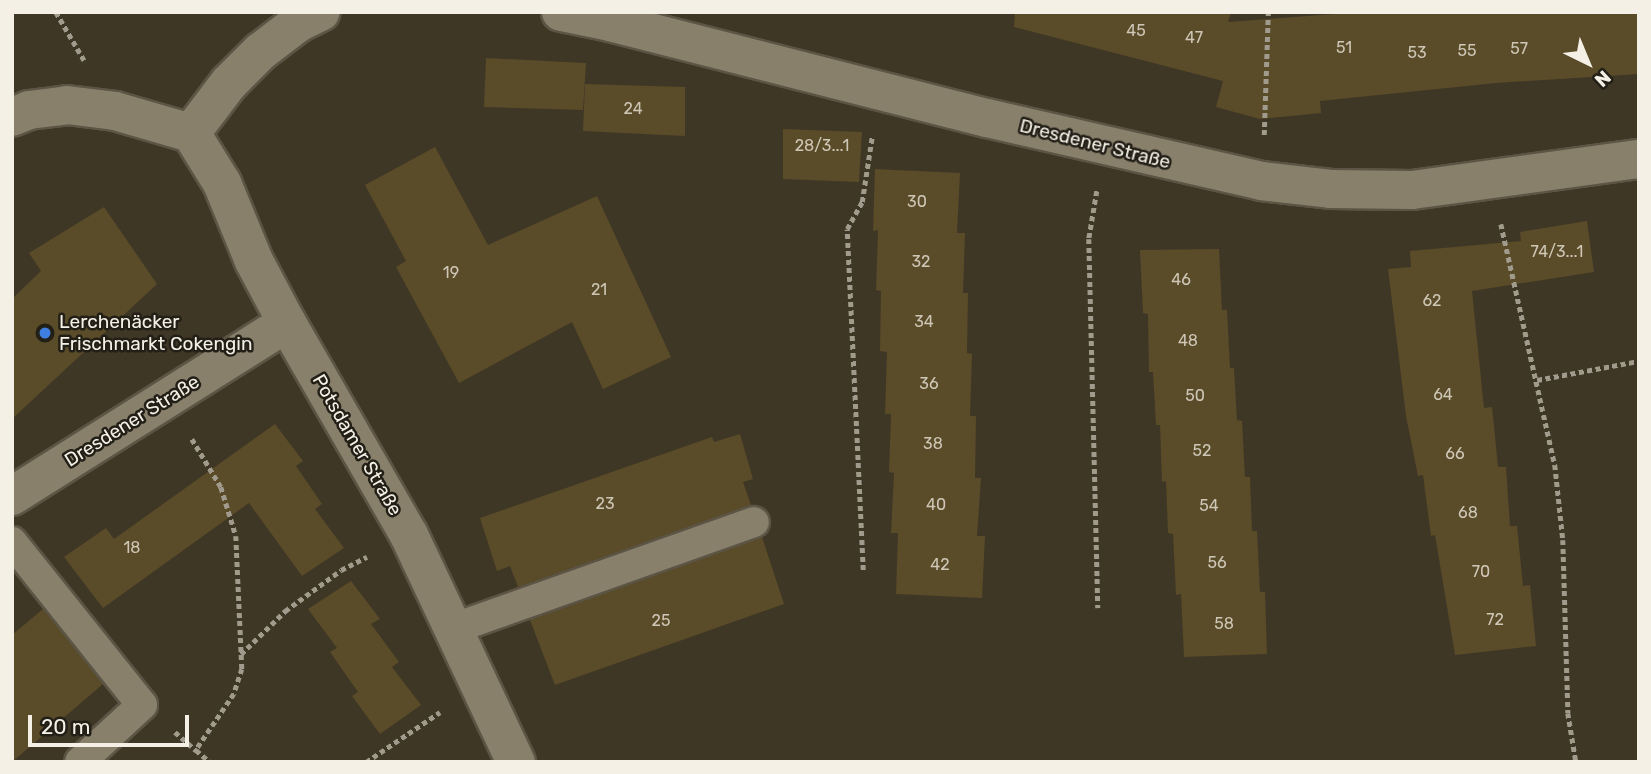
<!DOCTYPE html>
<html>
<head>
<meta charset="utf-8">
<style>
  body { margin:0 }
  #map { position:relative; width:1651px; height:774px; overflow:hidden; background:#3f3725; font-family:Rubik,sans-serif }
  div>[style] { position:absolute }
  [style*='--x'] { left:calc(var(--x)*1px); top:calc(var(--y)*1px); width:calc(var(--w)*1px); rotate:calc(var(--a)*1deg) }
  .building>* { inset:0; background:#5a4b29 }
  .path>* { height:4.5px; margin-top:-2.25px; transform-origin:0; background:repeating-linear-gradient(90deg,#a19b8d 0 5px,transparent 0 8.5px) }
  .roads { filter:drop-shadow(2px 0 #5c5545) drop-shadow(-2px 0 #5c5545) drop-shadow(0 2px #5c5545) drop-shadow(0 -2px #5c5545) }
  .lane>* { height:30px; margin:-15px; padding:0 15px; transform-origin:15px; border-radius:15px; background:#89806c }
  .street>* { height:38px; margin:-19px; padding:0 19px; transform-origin:19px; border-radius:19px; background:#89806c }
  .dots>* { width:19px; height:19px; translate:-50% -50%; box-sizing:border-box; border:4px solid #221f17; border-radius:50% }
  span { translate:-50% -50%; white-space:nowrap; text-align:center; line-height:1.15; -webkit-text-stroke:5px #221f17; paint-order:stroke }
  .number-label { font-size:16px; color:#cec7b6 }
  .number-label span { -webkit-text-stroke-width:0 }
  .street-label { font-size:19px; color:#f5f0e5 }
  .poi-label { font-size:19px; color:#f5f0e5 }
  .left { translate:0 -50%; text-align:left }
  .frame { position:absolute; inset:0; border:14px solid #f5f0e5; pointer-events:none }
  .north { position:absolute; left:1553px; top:28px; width:70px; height:70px; -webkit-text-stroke:5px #221f17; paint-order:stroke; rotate:137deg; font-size:19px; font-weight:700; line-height:28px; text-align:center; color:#f5f0e5 }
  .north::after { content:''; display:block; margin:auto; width:24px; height:32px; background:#f5f0e5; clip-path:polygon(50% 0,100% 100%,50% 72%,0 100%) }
  .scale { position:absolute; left:28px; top:715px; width:161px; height:32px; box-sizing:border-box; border:4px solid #f5f0e5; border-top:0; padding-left:9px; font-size:21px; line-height:24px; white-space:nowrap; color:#f5f0e5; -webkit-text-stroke:5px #221f17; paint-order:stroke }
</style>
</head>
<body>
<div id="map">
  <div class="building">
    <div style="clip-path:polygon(1015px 12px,1231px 12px,1228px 22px,1362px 12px,1639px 12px,1639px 74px,1496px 83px,1320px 101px,1321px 113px,1260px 119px,1216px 107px,1223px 81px,1014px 27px)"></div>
    <div style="clip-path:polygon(486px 58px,586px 63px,583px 110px,484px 107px)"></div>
    <div style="clip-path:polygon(585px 84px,685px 87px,685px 136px,583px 131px)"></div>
    <div style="clip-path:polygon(783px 129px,862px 132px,859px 182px,783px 179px)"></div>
    <div style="clip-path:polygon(435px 147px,488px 245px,597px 196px,671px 357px,603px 389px,572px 322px,459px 383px,396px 267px,406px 261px,365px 185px)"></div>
    <div style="clip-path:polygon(875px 169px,960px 173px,957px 233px,965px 233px,963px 293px,968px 293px,967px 353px,972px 354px,970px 416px,976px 416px,975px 478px,981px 478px,977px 536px,985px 536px,982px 598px,896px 594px,898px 533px,891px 533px,894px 473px,889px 472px,891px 414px,885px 414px,887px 352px,880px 351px,881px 291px,876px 290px,878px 230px,873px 231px)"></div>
    <div style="clip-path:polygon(104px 207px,157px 284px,12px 419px,12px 299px,41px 271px,29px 253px)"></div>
    <div style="clip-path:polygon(1587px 221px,1594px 272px,1472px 291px,1484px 408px,1492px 407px,1498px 467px,1506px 467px,1510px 526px,1517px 526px,1523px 586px,1530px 585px,1536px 646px,1455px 655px,1435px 535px,1431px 536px,1423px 475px,1418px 476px,1406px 416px,1388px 269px,1411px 267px,1410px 251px,1521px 241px,1520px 232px)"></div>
    <div style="clip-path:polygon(1219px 249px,1222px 310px,1227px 310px,1230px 368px,1234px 368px,1237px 420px,1242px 421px,1245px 477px,1250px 477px,1252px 531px,1257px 531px,1260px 592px,1265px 592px,1267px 654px,1184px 657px,1181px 594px,1176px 595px,1173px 534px,1168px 533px,1166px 481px,1162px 482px,1160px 425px,1156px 425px,1153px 372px,1149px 372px,1148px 314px,1143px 313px,1140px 250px)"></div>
    <div style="clip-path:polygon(275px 424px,303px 461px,296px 466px,322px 504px,315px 509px,344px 548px,302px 576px,249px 503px,103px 608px,64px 557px,106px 528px,114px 539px)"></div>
    <div style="clip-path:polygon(740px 434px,753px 479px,743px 482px,751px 505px,518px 587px,510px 566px,497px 571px,480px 518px,712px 437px,714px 442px)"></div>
    <div style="clip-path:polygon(762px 537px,784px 604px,555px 685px,530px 620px)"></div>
    <div style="clip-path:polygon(351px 581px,380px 619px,371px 624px,399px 662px,392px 667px,421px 705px,380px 734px,352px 696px,358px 692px,330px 652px,337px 648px,308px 609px)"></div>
    <div style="clip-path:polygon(43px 609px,103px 684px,12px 762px,12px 635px)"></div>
  </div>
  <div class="path">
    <div style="--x:56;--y:12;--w:56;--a:59.7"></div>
    <div style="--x:1264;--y:135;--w:123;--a:-88.1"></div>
    <div style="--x:1097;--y:191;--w:49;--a:99.5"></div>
    <div style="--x:1089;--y:239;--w:369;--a:88.6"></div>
    <div style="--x:1501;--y:224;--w:247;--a:77.4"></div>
    <div style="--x:1555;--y:465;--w:75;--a:83.9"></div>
    <div style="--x:1563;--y:540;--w:173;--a:88.3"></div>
    <div style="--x:1568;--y:713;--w:50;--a:80.7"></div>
    <div style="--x:1537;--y:380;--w:104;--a:-10.6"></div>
    <div style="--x:192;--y:439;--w:56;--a:58.9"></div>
    <div style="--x:221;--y:487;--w:51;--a:73"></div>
    <div style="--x:236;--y:536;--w:133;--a:87.4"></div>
    <div style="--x:242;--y:669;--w:26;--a:108"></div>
    <div style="--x:234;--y:694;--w:68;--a:124.2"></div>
    <div style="--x:196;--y:750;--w:18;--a:41"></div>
    <div style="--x:863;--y:570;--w:341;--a:-92.7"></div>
    <div style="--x:847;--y:229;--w:31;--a:-61"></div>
    <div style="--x:862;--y:202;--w:66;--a:-81.3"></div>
    <div style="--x:241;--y:654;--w:62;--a:-44.3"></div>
    <div style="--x:285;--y:611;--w:69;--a:-36.2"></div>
    <div style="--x:341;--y:570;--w:29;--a:-27"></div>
    <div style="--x:175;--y:732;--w:28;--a:41"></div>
    <div style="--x:366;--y:762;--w:89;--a:-34"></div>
  </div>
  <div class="roads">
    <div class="lane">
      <div style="--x:12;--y:542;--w:208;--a:51.4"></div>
      <div style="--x:142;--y:705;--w:84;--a:137.4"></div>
      <div style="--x:455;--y:628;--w:317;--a:-19.5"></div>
    </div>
    <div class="street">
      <div style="--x:561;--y:12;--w:50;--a:11.5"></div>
      <div style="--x:610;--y:22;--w:389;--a:14.3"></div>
      <div style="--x:987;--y:118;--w:281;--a:12.9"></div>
      <div style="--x:1261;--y:181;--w:70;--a:6.5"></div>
      <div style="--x:1331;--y:189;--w:81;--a:0.7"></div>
      <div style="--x:1412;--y:190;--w:229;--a:-7.8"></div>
      <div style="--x:12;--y:117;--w:18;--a:-22"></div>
      <div style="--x:29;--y:110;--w:38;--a:-7"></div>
      <div style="--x:67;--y:105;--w:48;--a:7.1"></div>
      <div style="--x:115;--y:111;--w:79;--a:16.1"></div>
      <div style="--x:191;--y:133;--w:59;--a:58.2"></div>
      <div style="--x:222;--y:183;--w:84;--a:67.7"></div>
      <div style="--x:254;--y:261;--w:70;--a:62"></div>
      <div style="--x:287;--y:323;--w:245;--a:60.1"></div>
      <div style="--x:409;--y:535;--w:251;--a:64.8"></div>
      <div style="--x:191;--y:133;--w:63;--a:-52.8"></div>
      <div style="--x:229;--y:83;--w:44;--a:-45"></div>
      <div style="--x:260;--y:52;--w:48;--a:-37.3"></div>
      <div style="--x:298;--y:23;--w:25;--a:-26"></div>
      <div style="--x:12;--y:496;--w:325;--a:-32.2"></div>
    </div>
  </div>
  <div class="dots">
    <div style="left:45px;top:333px;background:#3f7fe0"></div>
  </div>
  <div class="number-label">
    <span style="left:1136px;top:31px">45</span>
    <span style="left:1194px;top:38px">47</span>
    <span style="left:1344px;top:48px">51</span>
    <span style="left:1519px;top:49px">57</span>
    <span style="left:1467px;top:51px">55</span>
    <span style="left:1417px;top:53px">53</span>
    <span style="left:633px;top:109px">24</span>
    <span style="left:822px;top:146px">28/3...1</span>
    <span style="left:917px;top:202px">30</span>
    <span style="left:1557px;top:252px">74/3...1</span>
    <span style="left:921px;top:262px">32</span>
    <span style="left:451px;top:273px">19</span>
    <span style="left:1181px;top:280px">46</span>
    <span style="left:599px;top:290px">21</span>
    <span style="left:1432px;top:301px">62</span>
    <span style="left:924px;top:322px">34</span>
    <span style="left:1188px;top:341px">48</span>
    <span style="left:929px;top:384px">36</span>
    <span style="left:1443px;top:395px">64</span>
    <span style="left:1195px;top:396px">50</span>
    <span style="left:933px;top:444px">38</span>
    <span style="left:1202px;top:451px">52</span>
    <span style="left:1455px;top:454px">66</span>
    <span style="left:605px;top:504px">23</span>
    <span style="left:936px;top:505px">40</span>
    <span style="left:1209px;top:506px">54</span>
    <span style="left:1468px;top:513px">68</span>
    <span style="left:132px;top:548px">18</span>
    <span style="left:1217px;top:563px">56</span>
    <span style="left:940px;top:565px">42</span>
    <span style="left:1481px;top:572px">70</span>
    <span style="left:1495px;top:620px">72</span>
    <span style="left:661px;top:621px">25</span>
    <span style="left:1224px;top:624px">58</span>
  </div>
  <div class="street-label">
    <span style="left:1095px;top:144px;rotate:14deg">Dresdener Straße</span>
    <span style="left:132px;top:421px;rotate:-32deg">Dresdener Straße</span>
    <span style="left:357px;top:445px;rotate:60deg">Potsdamer Straße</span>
  </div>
  <div class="poi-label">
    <span class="left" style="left:59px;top:333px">Lerchenäcker<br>Frischmarkt Cokengin</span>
  </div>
  <div class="frame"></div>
  <div class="north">N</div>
  <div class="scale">20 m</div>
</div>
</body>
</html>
